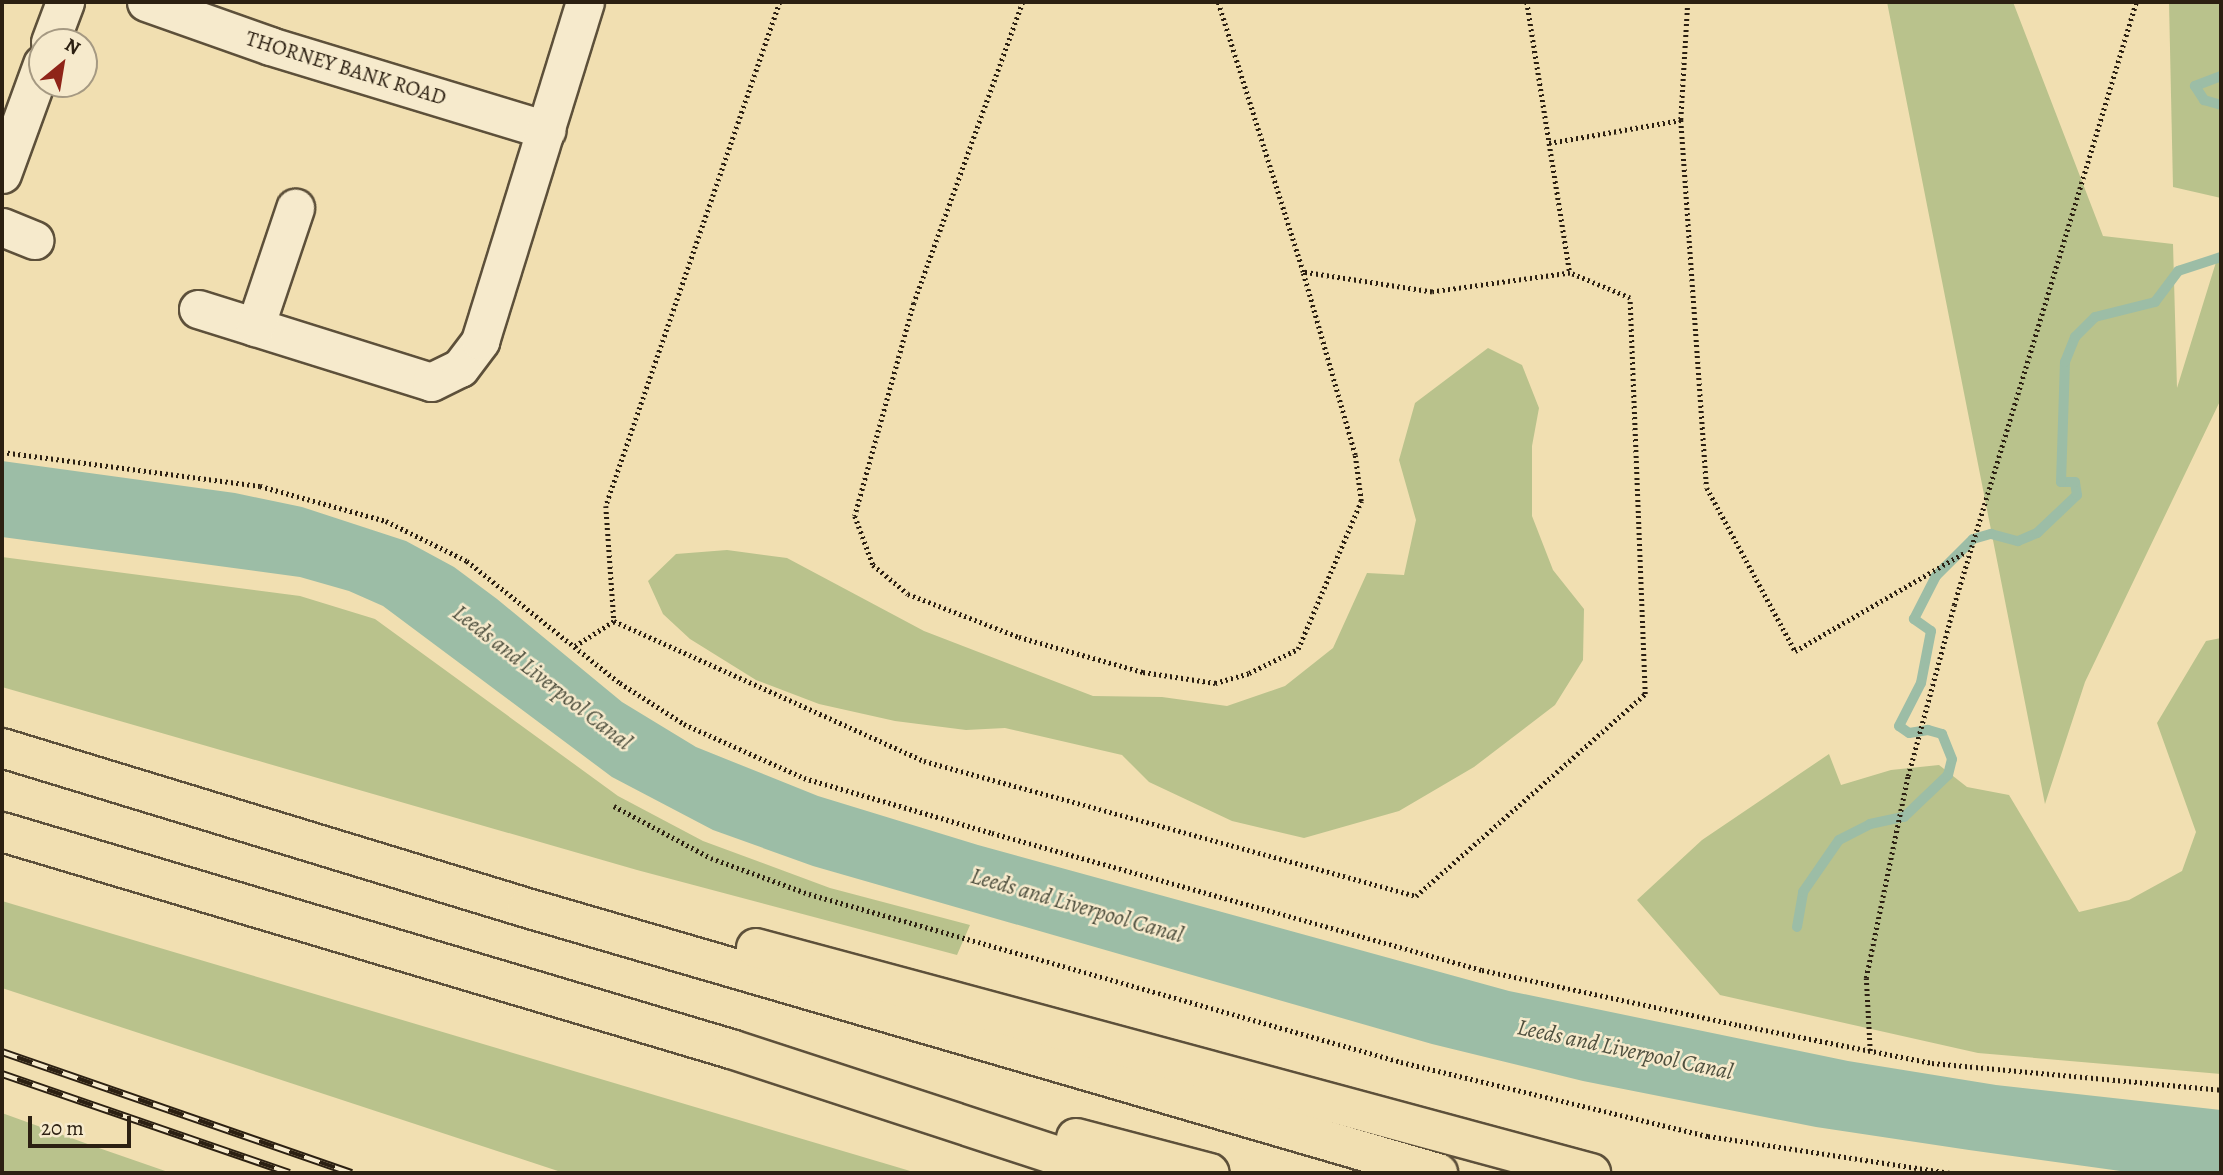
<!DOCTYPE html>
<html>
<head>
<meta charset="utf-8">
<style>
  body { margin:0 }
  #map { position:relative; width:2223px; height:1175px; overflow:hidden; background:#f1dfb1; font-family:Alegreya,serif }
  div>[style] { position:absolute }
  [style*='--x'] { left:calc(var(--x)*1px); top:calc(var(--y)*1px); width:calc(var(--w)*1px); rotate:calc(var(--a)*1deg) }
  .green>* { inset:0; background:#b9c28c }
  .water>* { inset:0; background:#9cbda6 }
  .stream>* { height:10px; margin:-5px; padding:0 5px; transform-origin:5px; border-radius:5px; background:#9cbda6 }
  .path>* { height:4.5px; margin-top:-2.25px; transform-origin:0; background:repeating-linear-gradient(90deg,#2c2012 0 2px,transparent 0 5.5px) }
  .roads { filter:drop-shadow(2px 0 #5d503a) drop-shadow(-2px 0 #5d503a) drop-shadow(0 2px #5d503a) drop-shadow(0 -2px #5d503a) }
  .minor>* { height:37px; margin:-18.5px; padding:0 18.5px; transform-origin:18.5px; border-radius:18.5px; background:#f6eacc }
  .highway>* { height:38px; margin:-19px; padding:0 19px; transform-origin:19px; border-radius:19px; background:#f1dfb1 }
  .rail>* { height:8px; margin-top:-4px; transform-origin:0; background:repeating-linear-gradient(90deg,#f6eacc 0 16px,#2c2012 0 32px); box-sizing:border-box; border-block:2px solid #2c2012 }
  span { translate:-50% -50%; white-space:nowrap; text-align:center; line-height:1.15; -webkit-text-stroke:5px #f6eacc; paint-order:stroke }
  .street-label { font-size:21px; color:#2c2012 }
  .water-label { font-size:23px; color:#4e4f3e; font-style:italic }
  .frame { position:absolute; inset:0; border:4px solid #2c2012; pointer-events:none }
  .north { position:absolute; left:28px; top:28px; width:70px; height:70px; box-sizing:border-box; background:#f6eacc; border:2px solid #a59982; border-radius:50%; rotate:30deg; font-size:19px; font-weight:700; line-height:28px; text-align:center; color:#2c2012 }
  .north::after { content:''; display:block; margin:auto; width:24px; height:32px; background:#8f2418; clip-path:polygon(50% 0,100% 100%,50% 72%,0 100%) }
  .scale { position:absolute; left:28px; top:1116px; width:103px; height:32px; box-sizing:border-box; border:4px solid #2c2012; border-top:0; padding-left:9px; font-size:21px; line-height:24px; white-space:nowrap; color:#2c2012; -webkit-text-stroke:5px #f6eacc; paint-order:stroke }
</style>
</head>
<body>
<div id="map">
  <div class="green">
    <div style="clip-path:polygon(1887px 2px,2013px 2px,2103px 236px,2173px 244px,2177px 388px,2221px 246px,2221px 399px,2085px 682px,2045px 804px)"></div>
    <div style="clip-path:polygon(2169px 2px,2221px 2px,2221px 198px,2173px 187px)"></div>
    <div style="clip-path:polygon(1488px 348px,1522px 365px,1539px 408px,1532px 446px,1532px 516px,1553px 570px,1584px 609px,1583px 660px,1555px 705px,1474px 767px,1399px 811px,1304px 838px,1232px 821px,1149px 782px,1122px 755px,1005px 728px,966px 730px,895px 721px,819px 704px,756px 680px,690px 639px,663px 614px,648px 581px,676px 554px,727px 550px,787px 558px,924px 631px,1093px 696px,1162px 697px,1227px 706px,1285px 686px,1333px 648px,1367px 573px,1404px 575px,1416px 520px,1399px 460px,1415px 403px)"></div>
    <div style="clip-path:polygon(2px 557px,300px 596px,375px 619px,618px 796px,703px 841px,830px 888px,970px 925px,957px 955px,637px 870px,2px 687px)"></div>
    <div style="clip-path:polygon(2221px 638px,2221px 1074px,1978px 1053px,1720px 995px,1637px 900px,1702px 840px,1829px 754px,1841px 785px,1891px 770px,1939px 765px,1967px 787px,2009px 795px,2079px 912px,2129px 900px,2182px 871px,2196px 832px,2157px 723px,2206px 641px)"></div>
    <div style="clip-path:polygon(2px 901px,917px 1173px,564px 1173px,2px 988px)"></div>
    <div style="clip-path:polygon(2px 1113px,96px 1147px,171px 1173px,2px 1173px)"></div>
  </div>
  <div class="water">
    <div style="clip-path:polygon(2px 461px,235px 493px,302px 507px,406px 541px,454px 567px,497px 599px,622px 702px,696px 747px,818px 796px,978px 845px,1509px 991px,1848px 1061px,1996px 1085px,2221px 1110px,2221px 1173px,2135px 1173px,1969px 1150px,1816px 1127px,1583px 1081px,1432px 1044px,813px 866px,713px 830px,612px 777px,383px 606px,349px 591px,300px 577px,2px 537px)"></div>
  </div>
  <div class="stream">
    <div style="--x:2221;--y:76;--w:28;--a:159"></div>
    <div style="--x:2195;--y:86;--w:17;--a:57"></div>
    <div style="--x:2204;--y:100;--w:18;--a:16"></div>
    <div style="--x:1797;--y:927;--w:36;--a:-80"></div>
    <div style="--x:1803;--y:892;--w:63;--a:-55.3"></div>
    <div style="--x:1839;--y:840;--w:35;--a:-27"></div>
    <div style="--x:1870;--y:824;--w:35;--a:-12"></div>
    <div style="--x:1904;--y:817;--w:61;--a:-43.7"></div>
    <div style="--x:1948;--y:775;--w:16;--a:-76"></div>
    <div style="--x:1952;--y:759;--w:27;--a:-112"></div>
    <div style="--x:1942;--y:734;--w:15;--a:-164"></div>
    <div style="--x:1928;--y:730;--w:19;--a:171"></div>
    <div style="--x:1909;--y:733;--w:12;--a:-145"></div>
    <div style="--x:1899;--y:726;--w:48;--a:-62.9"></div>
    <div style="--x:1921;--y:683;--w:53;--a:-79.1"></div>
    <div style="--x:1931;--y:631;--w:21;--a:-145"></div>
    <div style="--x:1914;--y:619;--w:48;--a:-62.9"></div>
    <div style="--x:1936;--y:576;--w:52;--a:-45"></div>
    <div style="--x:1973;--y:539;--w:19;--a:-16"></div>
    <div style="--x:1991;--y:534;--w:28;--a:15"></div>
    <div style="--x:2018;--y:541;--w:21;--a:-23"></div>
    <div style="--x:2037;--y:533;--w:55;--a:-43.5"></div>
    <div style="--x:2077;--y:495;--w:13;--a:-99"></div>
    <div style="--x:2075;--y:482;--w:14;--a:180"></div>
    <div style="--x:2061;--y:482;--w:120;--a:-88.1"></div>
    <div style="--x:2065;--y:362;--w:27;--a:-68"></div>
    <div style="--x:2075;--y:337;--w:28;--a:-45"></div>
    <div style="--x:2095;--y:317;--w:62;--a:-14"></div>
    <div style="--x:2155;--y:302;--w:39;--a:-53"></div>
    <div style="--x:2178;--y:271;--w:45;--a:-18"></div>
  </div>
  <div class="path">
    <div style="--x:780;--y:2;--w:533;--a:109.05"></div>
    <div style="--x:606;--y:506;--w:115;--a:86"></div>
    <div style="--x:614;--y:621;--w:340;--a:24.3"></div>
    <div style="--x:924;--y:761;--w:510;--a:15.34"></div>
    <div style="--x:1416;--y:896;--w:305;--a:-41.4"></div>
    <div style="--x:1645;--y:694;--w:396;--a:-92.2"></div>
    <div style="--x:1630;--y:298;--w:65;--a:-157.4"></div>
    <div style="--x:1570;--y:273;--w:139;--a:172.2"></div>
    <div style="--x:1432;--y:292;--w:131;--a:-171.2"></div>
    <div style="--x:1303;--y:272;--w:283;--a:-107.5"></div>
    <div style="--x:1023;--y:2;--w:320;--a:109.9"></div>
    <div style="--x:914;--y:303;--w:221;--a:105.5"></div>
    <div style="--x:855;--y:516;--w:52;--a:69.8"></div>
    <div style="--x:873;--y:565;--w:45;--a:39.6"></div>
    <div style="--x:908;--y:594;--w:119;--a:21.2"></div>
    <div style="--x:1019;--y:637;--w:129;--a:15.8"></div>
    <div style="--x:1143;--y:672;--w:73;--a:8.7"></div>
    <div style="--x:1215;--y:683;--w:35;--a:-16"></div>
    <div style="--x:1249;--y:673;--w:55;--a:-26.1"></div>
    <div style="--x:1298;--y:649;--w:161;--a:-66.9"></div>
    <div style="--x:1361;--y:501;--w:46;--a:-97.4"></div>
    <div style="--x:1355;--y:455;--w:190;--a:-105.9"></div>
    <div style="--x:1527;--y:2;--w:274;--a:81"></div>
    <div style="--x:1688;--y:2;--w:118;--a:93.4"></div>
    <div style="--x:1681;--y:120;--w:369;--a:86"></div>
    <div style="--x:1707;--y:488;--w:185;--a:61.6"></div>
    <div style="--x:1795;--y:651;--w:195;--a:-30.1"></div>
    <div style="--x:1549;--y:143;--w:134;--a:-9.9"></div>
    <div style="--x:2;--y:452;--w:260;--a:7.5"></div>
    <div style="--x:260;--y:486;--w:131;--a:15.5"></div>
    <div style="--x:386;--y:521;--w:90;--a:26.3"></div>
    <div style="--x:467;--y:561;--w:196;--a:38.6"></div>
    <div style="--x:620;--y:683;--w:76;--a:32.6"></div>
    <div style="--x:684;--y:724;--w:132;--a:24.2"></div>
    <div style="--x:804;--y:778;--w:196;--a:16.3"></div>
    <div style="--x:992;--y:833;--w:509;--a:15.62"></div>
    <div style="--x:1482;--y:970;--w:263;--a:12.1"></div>
    <div style="--x:1739;--y:1025;--w:197;--a:11.1"></div>
    <div style="--x:1932;--y:1063;--w:290;--a:5.3"></div>
    <div style="--x:575;--y:646;--w:46;--a:-32.7"></div>
    <div style="--x:614;--y:806;--w:110;--a:28.2"></div>
    <div style="--x:711;--y:858;--w:104;--a:20.2"></div>
    <div style="--x:809;--y:894;--w:615;--a:15.84"></div>
    <div style="--x:1401;--y:1062;--w:316;--a:13.6"></div>
    <div style="--x:1708;--y:1136;--w:245;--a:8.7"></div>
    <div style="--x:1870;--y:1051;--w:73;--a:-93.1"></div>
    <div style="--x:1866;--y:978;--w:206;--a:-78.3"></div>
    <div style="--x:1908;--y:776;--w:177;--a:-74.9"></div>
    <div style="--x:1954;--y:605;--w:630;--a:-73.2"></div>
  </div>
  <div class="roads">
    <div class="minor">
      <div style="--x:146;--y:2;--w:132;--a:19.5"></div>
      <div style="--x:270;--y:46;--w:289;--a:16.9"></div>
      <div style="--x:50;--y:42;--w:43;--a:-69.4"></div>
      <div style="--x:2;--y:174;--w:117;--a:-70"></div>
      <div style="--x:2;--y:227;--w:35;--a:22"></div>
      <div style="--x:198;--y:309;--w:244;--a:17.4"></div>
      <div style="--x:431;--y:382;--w:32;--a:-26"></div>
      <div style="--x:460;--y:368;--w:34;--a:-53"></div>
      <div style="--x:480;--y:341;--w:355;--a:-72.8"></div>
      <div style="--x:255;--y:327;--w:126;--a:-71.4"></div>
    </div>
    <div class="highway">
      <div style="--x:2;--y:748;--w:549;--a:16.95"></div>
      <div style="--x:527;--y:908;--w:949;--a:16.22"></div>
      <div style="--x:2;--y:832;--w:761;--a:16.58"></div>
      <div style="--x:731;--y:1049;--w:399;--a:18.1"></div>
      <div style="--x:756;--y:948;--w:865;--a:15.08"></div>
      <div style="--x:1076;--y:1138;--w:138;--a:14.6"></div>
    </div>
  </div>
  <div class="rail">
    <div style="--x:2;--y:1052;--w:370;--a:19.1"></div>
    <div style="--x:2;--y:1074;--w:304;--a:19"></div>
  </div>
  <div class="street-label">
    <span style="left:346px;top:68px;rotate:17deg">THORNEY BANK ROAD</span>
  </div>
  <div class="water-label">
    <span style="left:542px;top:678px;rotate:38deg">Leeds and Liverpool Canal</span>
    <span style="left:1077px;top:906px;rotate:16deg">Leeds and Liverpool Canal</span>
    <span style="left:1625px;top:1050px;rotate:12deg">Leeds and Liverpool Canal</span>
  </div>
  <div class="frame"></div>
  <div class="north">N</div>
  <div class="scale">20 m</div>
</div>
</body>
</html>
